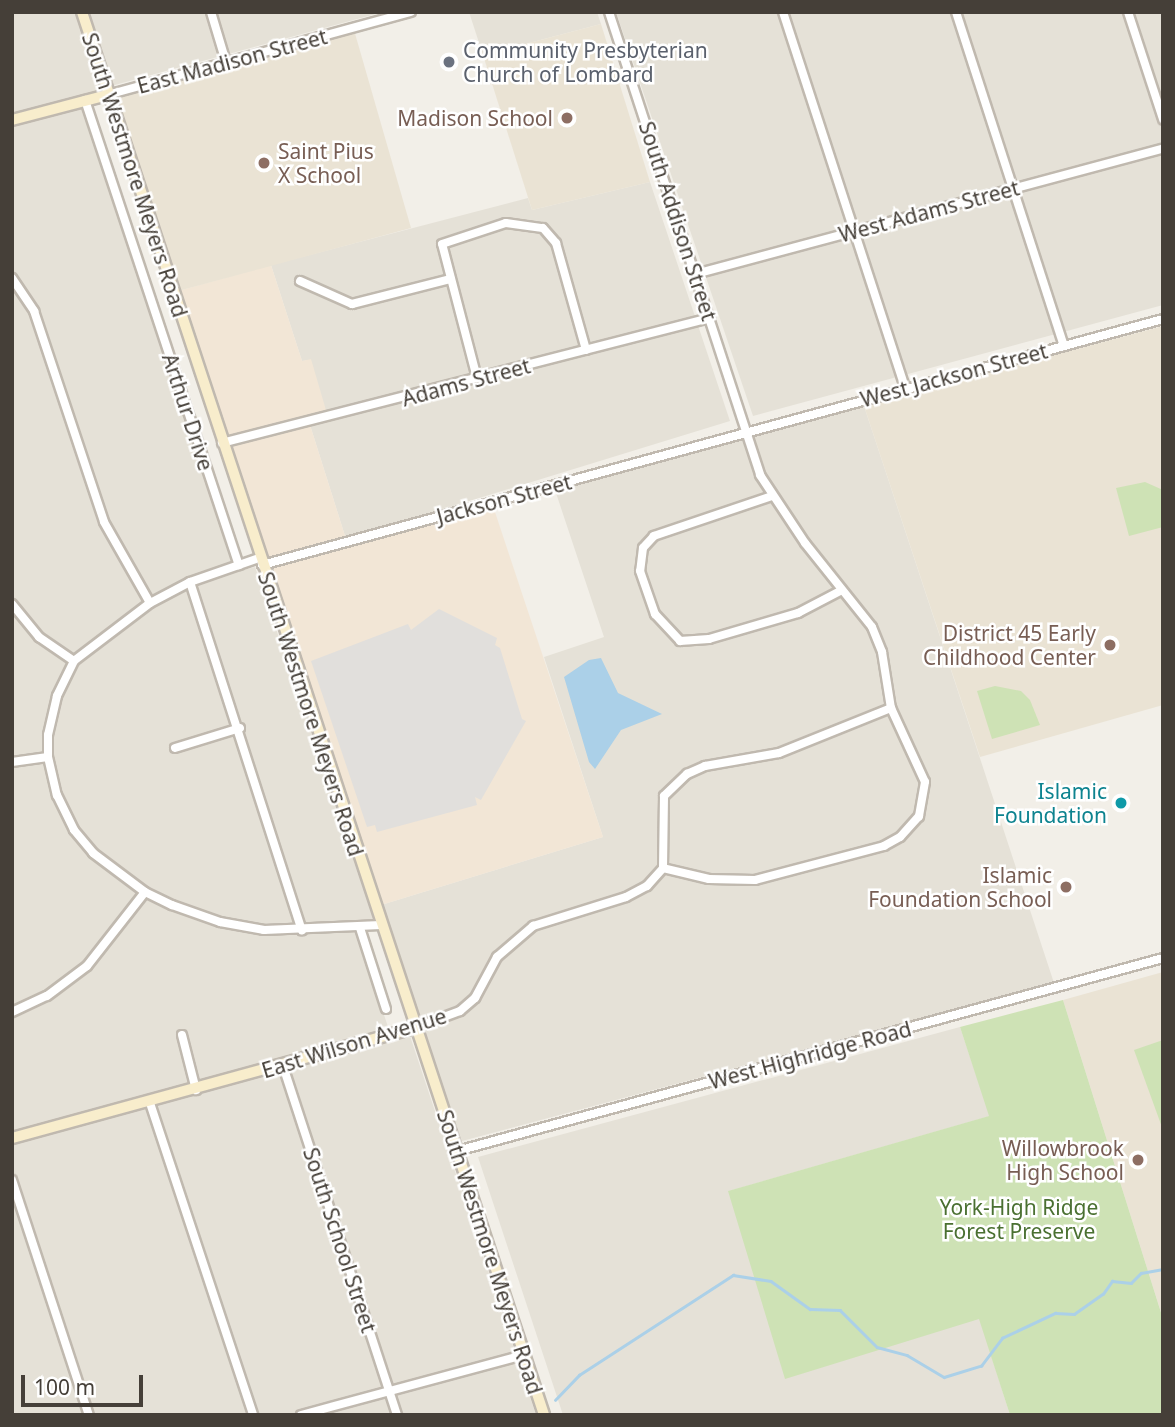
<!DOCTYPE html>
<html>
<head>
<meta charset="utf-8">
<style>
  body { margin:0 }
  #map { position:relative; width:1175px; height:1427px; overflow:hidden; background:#f2efe8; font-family:"Noto Sans",sans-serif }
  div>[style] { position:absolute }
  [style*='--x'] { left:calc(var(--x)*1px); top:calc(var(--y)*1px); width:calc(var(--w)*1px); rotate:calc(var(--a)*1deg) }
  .residential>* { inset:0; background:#e5e1d7 }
  .commercial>* { inset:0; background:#f2e6d6 }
  .education>* { inset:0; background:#eae3d4 }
  .green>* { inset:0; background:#cee2b5 }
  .parking>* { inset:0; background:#e1dfdc }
  .water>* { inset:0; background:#abd0e8 }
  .stream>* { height:2.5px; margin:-1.25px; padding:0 1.25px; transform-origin:1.25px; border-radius:1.25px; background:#abd0e8 }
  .roads { filter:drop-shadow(2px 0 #c0b9af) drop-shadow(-2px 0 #c0b9af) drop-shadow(0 2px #c0b9af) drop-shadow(0 -2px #c0b9af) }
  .street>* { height:8px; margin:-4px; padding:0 4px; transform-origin:4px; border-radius:4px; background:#fff }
  .secondary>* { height:10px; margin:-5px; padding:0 5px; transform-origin:5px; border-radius:5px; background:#f8edcc }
  .dots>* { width:19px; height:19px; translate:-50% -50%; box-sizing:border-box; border:4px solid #fff; border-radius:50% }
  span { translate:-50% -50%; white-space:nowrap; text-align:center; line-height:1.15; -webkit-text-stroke:5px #fff; paint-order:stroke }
  .worship-label { font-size:21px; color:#5b616d }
  .left { translate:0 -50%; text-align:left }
  .street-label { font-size:21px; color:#453f38 }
  .education-label { font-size:21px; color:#785e54 }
  .right { translate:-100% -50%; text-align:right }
  .culture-label { font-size:21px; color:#0d838f }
  .park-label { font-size:21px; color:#4a7031 }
  .frame { position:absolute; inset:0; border:14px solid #453f38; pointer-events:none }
  .scale { position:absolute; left:21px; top:1375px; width:122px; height:32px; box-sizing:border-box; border:4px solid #453f38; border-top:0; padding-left:9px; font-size:21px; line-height:24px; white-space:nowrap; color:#453f38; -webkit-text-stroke:5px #fff; paint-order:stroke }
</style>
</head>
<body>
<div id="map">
  <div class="residential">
    <div style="clip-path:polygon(12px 12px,76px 12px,100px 91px,12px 115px)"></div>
    <div style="clip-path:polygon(88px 12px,383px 12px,111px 86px)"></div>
    <div style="clip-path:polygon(469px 12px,597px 12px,601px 24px,483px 55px)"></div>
    <div style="clip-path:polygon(616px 12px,1163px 12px,1163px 305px,753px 416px)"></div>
    <div style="clip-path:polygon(82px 104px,237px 572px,255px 567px,375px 920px,354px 923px,389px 1030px,12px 1131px,12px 123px)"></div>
    <div style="clip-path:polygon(650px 182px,730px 421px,346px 539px,310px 425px,327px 417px,310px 360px,302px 361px,271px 265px,528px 198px,532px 210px)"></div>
    <div style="clip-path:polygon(864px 406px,1054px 983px,462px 1141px,381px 905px,603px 837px,544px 657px,604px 637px,555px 490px)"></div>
    <div style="clip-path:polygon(960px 1027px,990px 1116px,729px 1191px,980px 1319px,1010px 1415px,563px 1415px,478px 1157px)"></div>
    <div style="clip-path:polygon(410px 1036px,536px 1415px,12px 1415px,12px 1143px)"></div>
  </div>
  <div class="commercial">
    <div style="clip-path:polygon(271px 265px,302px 361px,311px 359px,328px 417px,226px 438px,178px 291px)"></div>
    <div style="clip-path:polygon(310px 425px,346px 539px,265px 560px,229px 446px)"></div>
    <div style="clip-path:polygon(493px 506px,603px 837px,381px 905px,267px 566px)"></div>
  </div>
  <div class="education">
    <div style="clip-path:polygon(601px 24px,650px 182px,532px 210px,483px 55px)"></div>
    <div style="clip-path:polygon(354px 30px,411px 228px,178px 291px,113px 98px)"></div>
    <div style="clip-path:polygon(1163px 326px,1163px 705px,980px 757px,864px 406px)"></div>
    <div style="clip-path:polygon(1163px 972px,1163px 1319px,1063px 1000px)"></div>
  </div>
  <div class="green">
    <div style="clip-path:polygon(1145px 482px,1163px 490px,1163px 527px,1129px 536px,1116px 488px)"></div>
    <div style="clip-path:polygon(995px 686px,1021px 691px,1030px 700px,1040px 725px,992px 739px,977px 691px)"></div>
    <div style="clip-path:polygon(1063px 1000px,1163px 1319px,1163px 1415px,1010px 1415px,979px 1319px,785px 1379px,728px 1191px,989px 1116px,960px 1027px)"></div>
    <div style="clip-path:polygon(1163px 1040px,1163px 1130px,1134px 1050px)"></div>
  </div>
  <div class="parking">
    <div style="clip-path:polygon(439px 609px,497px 638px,495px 645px,500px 648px,522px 719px,526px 721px,481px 800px,475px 797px,477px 805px,377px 832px,375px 825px,367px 827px,311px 661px,408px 624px,411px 630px)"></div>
  </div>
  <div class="water">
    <div style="clip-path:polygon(601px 658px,618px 693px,662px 714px,621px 730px,595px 769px,589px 762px,564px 677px,589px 660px)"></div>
  </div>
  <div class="stream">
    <div style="--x:555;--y:1400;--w:35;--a:-46"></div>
    <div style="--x:579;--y:1375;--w:184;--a:-33"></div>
    <div style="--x:733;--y:1275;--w:38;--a:9"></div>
    <div style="--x:771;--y:1281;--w:48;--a:35.7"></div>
    <div style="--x:810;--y:1309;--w:30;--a:2"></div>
    <div style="--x:840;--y:1310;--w:52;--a:45"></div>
    <div style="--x:877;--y:1347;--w:31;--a:15"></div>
    <div style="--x:907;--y:1355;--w:43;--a:30.7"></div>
    <div style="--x:944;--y:1377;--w:39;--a:-17"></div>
    <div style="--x:981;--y:1366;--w:35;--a:-53"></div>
    <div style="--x:1002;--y:1338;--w:59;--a:-25.3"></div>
    <div style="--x:1055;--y:1313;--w:19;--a:3"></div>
    <div style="--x:1074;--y:1314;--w:35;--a:-35"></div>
    <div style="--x:1103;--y:1294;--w:16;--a:-55"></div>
    <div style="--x:1112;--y:1281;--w:19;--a:6"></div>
    <div style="--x:1131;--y:1283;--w:14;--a:-45"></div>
    <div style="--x:1141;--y:1273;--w:22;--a:-10"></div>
  </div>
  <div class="roads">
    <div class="street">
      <div style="--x:211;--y:12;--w:52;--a:73.3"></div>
      <div style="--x:609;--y:12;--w:487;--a:71.9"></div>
      <div style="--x:760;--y:475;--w:82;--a:56.5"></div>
      <div style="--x:805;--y:543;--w:107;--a:51.4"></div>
      <div style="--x:872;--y:627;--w:27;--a:68"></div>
      <div style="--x:882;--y:652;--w:57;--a:80.9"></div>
      <div style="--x:891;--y:708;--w:81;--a:65.3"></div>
      <div style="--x:925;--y:782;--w:35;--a:100"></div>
      <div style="--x:919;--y:816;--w:28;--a:132"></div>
      <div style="--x:900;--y:837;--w:18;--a:151"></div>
      <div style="--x:884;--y:846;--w:133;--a:165.2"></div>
      <div style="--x:755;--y:880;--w:46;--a:-178.8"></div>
      <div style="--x:709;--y:879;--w:47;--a:-166.6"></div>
      <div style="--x:783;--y:12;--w:394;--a:72"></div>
      <div style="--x:956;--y:12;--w:351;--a:72.1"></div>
      <div style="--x:1128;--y:12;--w:113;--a:71.9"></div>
      <div style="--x:107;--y:95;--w:315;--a:-15.3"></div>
      <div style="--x:85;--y:100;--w:490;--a:71.7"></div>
      <div style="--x:695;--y:274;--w:484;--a:-15"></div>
      <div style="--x:12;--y:278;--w:40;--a:56"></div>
      <div style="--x:34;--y:311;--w:222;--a:71.6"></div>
      <div style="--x:104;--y:522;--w:93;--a:60.4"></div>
      <div style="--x:300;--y:281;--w:57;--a:23.9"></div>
      <div style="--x:352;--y:304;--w:102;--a:-14.2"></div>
      <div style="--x:477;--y:378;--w:138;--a:-104.6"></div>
      <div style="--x:442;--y:244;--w:67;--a:-18.2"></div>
      <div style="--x:506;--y:223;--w:37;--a:8"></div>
      <div style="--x:543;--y:228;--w:20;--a:49"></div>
      <div style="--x:556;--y:243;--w:111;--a:74.3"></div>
      <div style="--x:222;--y:443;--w:504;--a:-14.37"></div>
      <div style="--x:772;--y:496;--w:125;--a:161.3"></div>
      <div style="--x:654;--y:536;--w:16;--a:133"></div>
      <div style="--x:643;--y:548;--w:23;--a:97"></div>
      <div style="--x:640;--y:571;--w:46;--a:70.8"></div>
      <div style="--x:655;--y:614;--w:37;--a:47"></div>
      <div style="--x:680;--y:641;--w:29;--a:-4"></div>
      <div style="--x:709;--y:639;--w:93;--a:-16.3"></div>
      <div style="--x:798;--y:613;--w:47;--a:-27.6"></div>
      <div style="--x:259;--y:558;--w:73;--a:160.8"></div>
      <div style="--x:190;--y:582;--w:45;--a:152.3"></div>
      <div style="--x:150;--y:603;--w:96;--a:142.7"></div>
      <div style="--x:74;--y:661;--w:39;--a:116"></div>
      <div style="--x:57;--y:696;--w:40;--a:103"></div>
      <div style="--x:48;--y:735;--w:22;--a:90"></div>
      <div style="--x:48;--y:757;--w:39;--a:77"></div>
      <div style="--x:57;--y:795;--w:39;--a:64"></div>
      <div style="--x:74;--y:830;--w:30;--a:50"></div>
      <div style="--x:93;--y:853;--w:65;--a:36.9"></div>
      <div style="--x:145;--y:892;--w:30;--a:26"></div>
      <div style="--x:172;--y:905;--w:51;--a:19.5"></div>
      <div style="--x:220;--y:922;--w:45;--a:10.3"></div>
      <div style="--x:264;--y:930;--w:117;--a:-2.4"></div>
      <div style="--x:262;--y:565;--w:934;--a:-15.27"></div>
      <div style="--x:190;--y:582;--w:366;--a:72.2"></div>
      <div style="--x:12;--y:604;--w:43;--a:50.7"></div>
      <div style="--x:39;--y:637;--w:42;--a:34.4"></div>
      <div style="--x:175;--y:748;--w:68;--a:-17.1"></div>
      <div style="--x:12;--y:762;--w:36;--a:-8"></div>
      <div style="--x:360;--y:928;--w:85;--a:72.2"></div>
      <div style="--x:12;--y:1012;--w:38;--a:-25"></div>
      <div style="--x:47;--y:996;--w:50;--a:-36.9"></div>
      <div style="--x:87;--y:966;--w:94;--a:-51.9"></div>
      <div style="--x:414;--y:1028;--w:49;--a:-20.3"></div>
      <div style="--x:460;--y:1011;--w:20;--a:-41"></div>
      <div style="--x:475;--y:998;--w:47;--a:-61.8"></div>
      <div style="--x:497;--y:957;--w:48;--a:-40.7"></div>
      <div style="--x:533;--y:926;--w:97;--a:-17.3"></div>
      <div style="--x:626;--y:897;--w:24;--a:-28"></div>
      <div style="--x:647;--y:886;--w:24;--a:-48"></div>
      <div style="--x:663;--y:868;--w:72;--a:-89.2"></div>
      <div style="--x:664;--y:796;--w:32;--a:-44"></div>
      <div style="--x:687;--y:774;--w:20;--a:-24"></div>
      <div style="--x:705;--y:766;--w:75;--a:-10"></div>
      <div style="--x:779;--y:753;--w:121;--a:-21.9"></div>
      <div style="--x:182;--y:1035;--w:57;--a:75.7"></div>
      <div style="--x:283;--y:1066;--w:367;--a:71.9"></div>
      <div style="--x:150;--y:1103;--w:329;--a:71.7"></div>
      <div style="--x:457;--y:1151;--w:732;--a:-15.29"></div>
      <div style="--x:12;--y:1180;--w:247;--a:71.9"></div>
      <div style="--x:301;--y:1415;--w:231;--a:-15.1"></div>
    </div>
    <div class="secondary">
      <div style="--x:82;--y:12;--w:1477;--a:71.77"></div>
      <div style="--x:12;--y:120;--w:98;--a:-14.7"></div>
      <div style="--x:12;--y:1138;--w:417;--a:-15.3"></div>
    </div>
  </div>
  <div class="dots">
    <div style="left:449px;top:62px;background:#6b7280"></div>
    <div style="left:567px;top:118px;background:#8d6e63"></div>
    <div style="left:264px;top:163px;background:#8d6e63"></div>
    <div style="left:1110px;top:645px;background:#8d6e63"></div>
    <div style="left:1121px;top:803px;background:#0f9aa8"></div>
    <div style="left:1066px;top:887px;background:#8d6e63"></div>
    <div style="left:1138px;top:1160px;background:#8d6e63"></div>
  </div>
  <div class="worship-label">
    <span class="left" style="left:463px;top:62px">Community Presbyterian<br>Church of Lombard</span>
  </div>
  <div class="street-label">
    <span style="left:232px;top:61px;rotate:-15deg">East Madison Street</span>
    <span style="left:135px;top:175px;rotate:72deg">South Westmore Meyers Road</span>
    <span style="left:929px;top:211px;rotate:-15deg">West Adams Street</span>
    <span style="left:678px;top:221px;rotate:72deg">South Addison Street</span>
    <span style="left:954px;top:375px;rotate:-15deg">West Jackson Street</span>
    <span style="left:466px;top:382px;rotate:-15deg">Adams Street</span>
    <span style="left:188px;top:412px;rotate:72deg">Arthur Drive</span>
    <span style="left:504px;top:499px;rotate:-15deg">Jackson Street</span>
    <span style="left:311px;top:714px;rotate:72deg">South Westmore Meyers Road</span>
    <span style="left:354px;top:1043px;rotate:-17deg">East Wilson Avenue</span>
    <span style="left:810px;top:1055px;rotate:-15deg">West Highridge Road</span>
    <span style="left:340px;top:1240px;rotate:72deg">South School Street</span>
    <span style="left:490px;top:1252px;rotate:72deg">South Westmore Meyers Road</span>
  </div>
  <div class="education-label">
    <span class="right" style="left:553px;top:118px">Madison School</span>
    <span class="left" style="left:278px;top:163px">Saint Pius<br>X School</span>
    <span class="right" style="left:1096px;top:645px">District 45 Early<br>Childhood Center</span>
    <span class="right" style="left:1052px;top:887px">Islamic<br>Foundation School</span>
    <span class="right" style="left:1124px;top:1160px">Willowbrook<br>High School</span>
  </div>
  <div class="culture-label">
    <span class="right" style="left:1107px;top:803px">Islamic<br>Foundation</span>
  </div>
  <div class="park-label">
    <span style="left:1019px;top:1219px">York-High Ridge<br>Forest Preserve</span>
  </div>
  <div class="frame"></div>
  <div class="scale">100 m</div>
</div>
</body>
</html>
